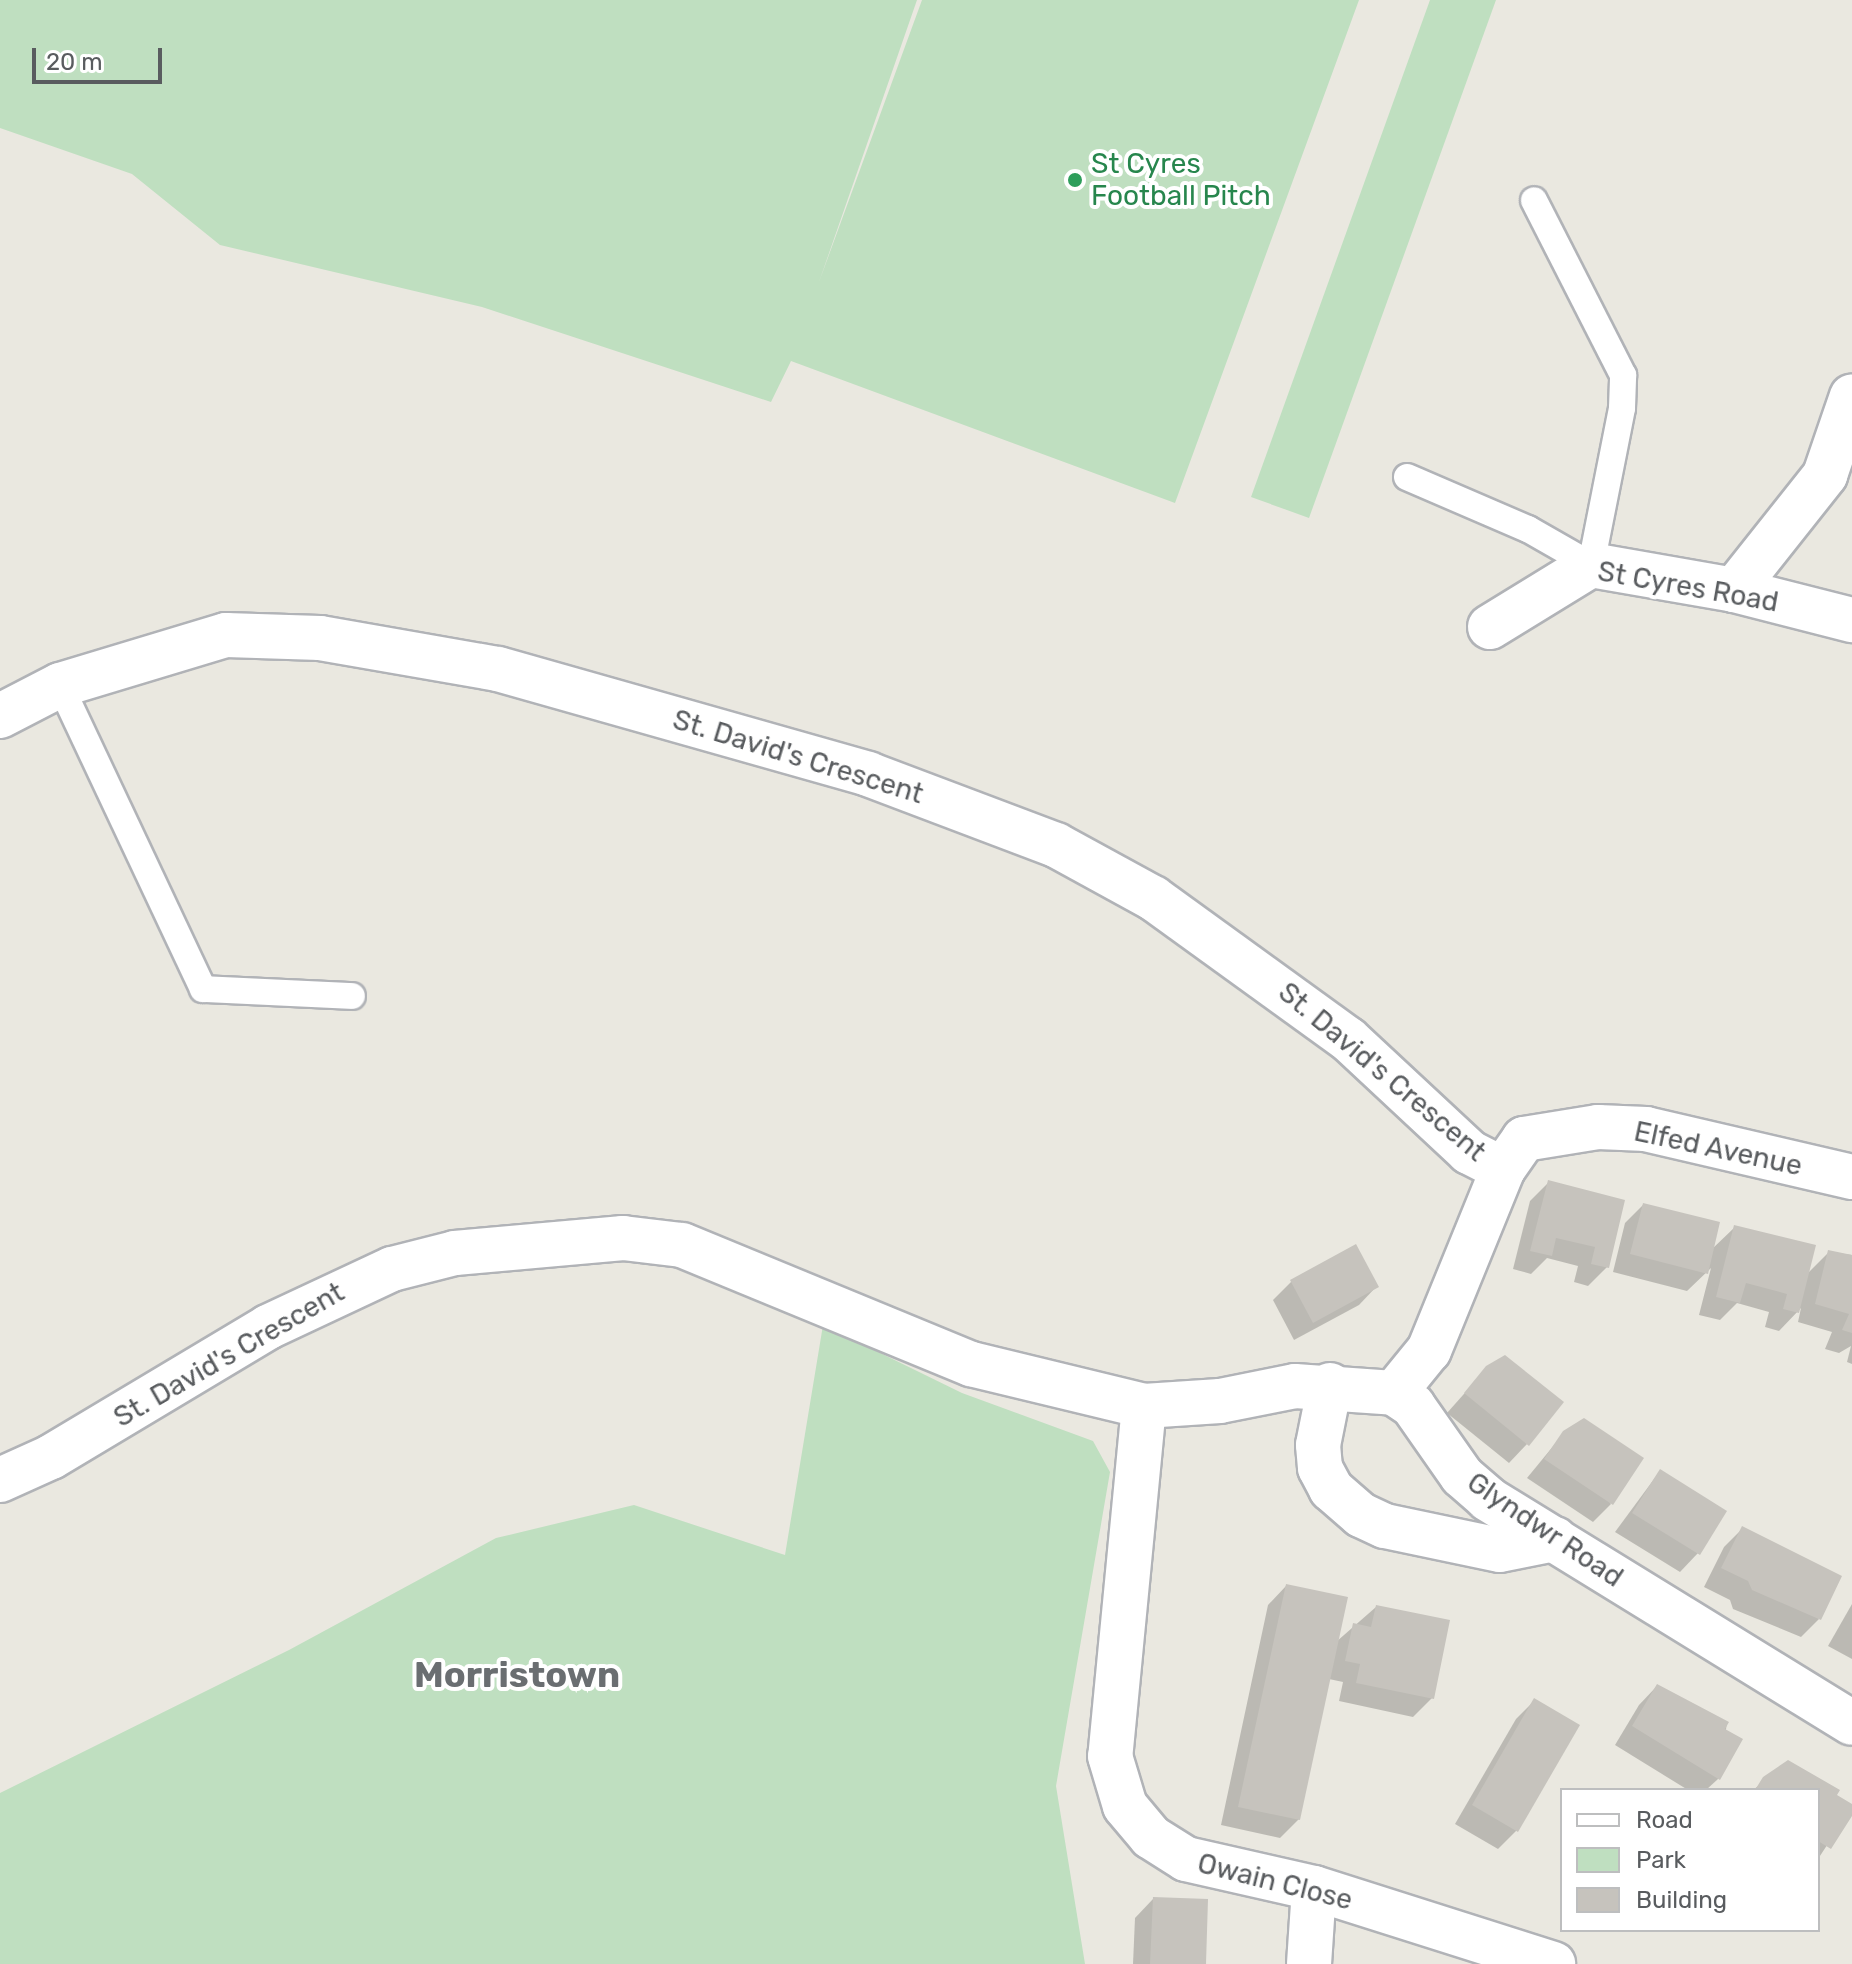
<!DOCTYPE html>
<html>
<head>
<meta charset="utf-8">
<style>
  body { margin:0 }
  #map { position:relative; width:1852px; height:1964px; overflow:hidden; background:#eae8e0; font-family:Rubik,sans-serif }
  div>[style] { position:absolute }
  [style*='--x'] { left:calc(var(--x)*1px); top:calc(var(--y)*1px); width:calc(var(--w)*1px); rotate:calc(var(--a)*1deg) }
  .green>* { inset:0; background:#bfdfc0 }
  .shadow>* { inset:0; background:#0003 }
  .building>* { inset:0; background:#c6c3bd }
  .roads { filter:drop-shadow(2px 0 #b1b3b7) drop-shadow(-2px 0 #b1b3b7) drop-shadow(0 2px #b1b3b7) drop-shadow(0 -2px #b1b3b7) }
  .service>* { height:26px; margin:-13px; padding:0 13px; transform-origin:13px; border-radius:13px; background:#fff }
  .minor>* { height:44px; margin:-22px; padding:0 22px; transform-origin:22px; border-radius:22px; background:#fff }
  .dots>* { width:22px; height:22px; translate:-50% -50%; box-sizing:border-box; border:4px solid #fff; border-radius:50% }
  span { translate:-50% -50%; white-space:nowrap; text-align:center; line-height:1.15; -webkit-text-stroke:8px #fff; paint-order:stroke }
  .leisure-label { font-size:28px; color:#27864d }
  .left { translate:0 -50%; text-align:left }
  .street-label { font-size:28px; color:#595c5f }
  .district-label { font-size:36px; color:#6a6e71; font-weight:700 }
  .legend { position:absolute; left:1560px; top:1788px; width:260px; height:144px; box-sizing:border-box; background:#fff; border:2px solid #bdbebf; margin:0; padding:10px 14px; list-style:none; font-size:24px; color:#595c5f }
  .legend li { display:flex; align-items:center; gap:16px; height:40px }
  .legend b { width:40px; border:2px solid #bdbebf }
  .scale { position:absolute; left:32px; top:48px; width:130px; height:36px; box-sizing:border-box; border:4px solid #595c5f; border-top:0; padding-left:10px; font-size:24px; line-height:28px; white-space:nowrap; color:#595c5f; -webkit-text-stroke:6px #fff; paint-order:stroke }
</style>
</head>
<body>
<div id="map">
  <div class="green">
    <div style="clip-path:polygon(0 0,917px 0,819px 282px,922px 0,1359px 0,1175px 503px,791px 361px,771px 402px,482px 307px,220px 245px,132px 174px,0 128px)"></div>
    <div style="clip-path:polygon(1430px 0,1496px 0,1309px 518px,1251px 497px)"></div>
    <div style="clip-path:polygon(823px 1325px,962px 1393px,1093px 1441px,1110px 1472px,1056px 1786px,1085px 1964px,0 1964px,0 1793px,289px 1650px,496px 1538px,634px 1505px,785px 1555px)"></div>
  </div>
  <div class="shadow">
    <div style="clip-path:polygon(1548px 1183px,1623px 1201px,1607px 1267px,1588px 1286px,1574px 1282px,1578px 1266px,1547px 1258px,1531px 1274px,1513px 1269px,1530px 1201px)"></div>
    <div style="clip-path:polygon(1643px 1205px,1711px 1250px,1735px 1227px,1807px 1274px,1829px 1252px,1852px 1255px,1852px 1364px,1847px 1362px,1851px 1346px,1839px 1353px,1825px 1349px,1832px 1332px,1798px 1322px,1801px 1308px,1779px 1331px,1765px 1327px,1769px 1312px,1737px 1303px,1720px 1320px,1699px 1315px,1711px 1268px,1687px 1291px,1613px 1272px,1625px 1223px)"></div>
    <div style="clip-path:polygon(1291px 1282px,1377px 1286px,1359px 1305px,1294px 1340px,1273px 1300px)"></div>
    <div style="clip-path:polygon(1487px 1368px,1527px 1444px,1509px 1463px,1447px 1413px)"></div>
    <div style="clip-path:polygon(1564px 1433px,1611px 1504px,1593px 1522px,1527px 1478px)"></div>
    <div style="clip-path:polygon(1660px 1471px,1698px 1553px,1680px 1572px,1615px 1532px)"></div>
    <div style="clip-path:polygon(1743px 1528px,1819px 1619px,1801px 1637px,1733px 1609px,1730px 1600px,1704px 1587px,1724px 1547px)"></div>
    <div style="clip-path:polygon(1286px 1586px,1336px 1642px,1376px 1607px,1432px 1698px,1413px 1717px,1339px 1701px,1343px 1682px,1329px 1679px,1299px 1819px,1280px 1838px,1221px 1825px,1268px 1605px)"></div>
    <div style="clip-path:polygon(1852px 1604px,1852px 1659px,1828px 1646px)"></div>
    <div style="clip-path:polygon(1657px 1686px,1727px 1723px,1718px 1779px,1706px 1790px,1688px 1790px,1615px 1745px,1639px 1705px)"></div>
    <div style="clip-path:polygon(1535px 1700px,1516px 1831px,1498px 1849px,1455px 1824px,1516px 1719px)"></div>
    <div style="clip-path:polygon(1788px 1763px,1852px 1807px,1818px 1859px,1818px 1790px,1753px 1790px)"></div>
    <div style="clip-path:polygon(1153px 1899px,1204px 1964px,1133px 1964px,1135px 1918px)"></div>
  </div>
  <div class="building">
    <div style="clip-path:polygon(1548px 1180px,1625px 1200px,1609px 1268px,1591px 1264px,1595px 1247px,1556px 1238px,1552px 1256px,1530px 1251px)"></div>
    <div style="clip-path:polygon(1643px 1203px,1720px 1222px,1708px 1274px,1630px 1254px)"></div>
    <div style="clip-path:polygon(1734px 1225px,1816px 1245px,1799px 1313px,1783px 1309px,1787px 1294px,1746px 1283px,1740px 1303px,1716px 1297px)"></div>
    <div style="clip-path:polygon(1356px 1244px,1379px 1287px,1313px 1323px,1290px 1280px)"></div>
    <div style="clip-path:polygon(1828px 1250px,1852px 1255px,1852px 1333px,1842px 1330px,1849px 1314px,1815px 1304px)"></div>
    <div style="clip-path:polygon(1505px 1355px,1564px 1402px,1529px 1446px,1464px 1393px,1486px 1366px)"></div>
    <div style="clip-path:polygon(1584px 1418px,1644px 1458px,1613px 1505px,1544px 1459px,1563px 1431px)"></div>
    <div style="clip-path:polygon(1660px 1469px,1727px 1511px,1700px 1555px,1632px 1513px)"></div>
    <div style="clip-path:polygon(1742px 1526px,1842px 1576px,1821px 1620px,1752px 1590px,1748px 1581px,1721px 1568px)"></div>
    <div style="clip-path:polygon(1286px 1584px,1348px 1597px,1300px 1820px,1238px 1807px)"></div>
    <div style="clip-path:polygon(1376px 1605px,1450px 1620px,1434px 1699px,1356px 1683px,1360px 1664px,1345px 1661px,1353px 1623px,1371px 1627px)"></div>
    <div style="clip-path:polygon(1657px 1684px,1729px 1722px,1725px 1729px,1743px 1739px,1720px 1780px,1632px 1726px)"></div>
    <div style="clip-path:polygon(1534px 1698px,1580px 1725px,1518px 1832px,1472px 1805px)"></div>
    <div style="clip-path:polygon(1788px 1760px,1840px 1790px,1837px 1795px,1852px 1804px,1852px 1816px,1831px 1849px,1818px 1841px,1818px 1790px,1755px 1790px,1763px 1777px)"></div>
    <div style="clip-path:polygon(1153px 1897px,1208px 1899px,1206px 1964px,1150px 1964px)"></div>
  </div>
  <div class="roads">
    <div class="service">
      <div style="--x:1407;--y:477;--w:132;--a:23.3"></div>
      <div style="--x:1528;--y:529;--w:73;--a:29.7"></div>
      <div style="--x:1591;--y:565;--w:160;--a:-78.8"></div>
      <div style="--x:1622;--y:408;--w:33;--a:-88"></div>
      <div style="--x:1623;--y:375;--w:196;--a:-117"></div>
      <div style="--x:60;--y:685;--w:336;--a:64.8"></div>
      <div style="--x:203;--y:989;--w:149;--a:2.7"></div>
    </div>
    <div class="minor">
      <div style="--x:1734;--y:590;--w:147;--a:-51.6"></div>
      <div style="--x:1825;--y:475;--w:83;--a:-71.1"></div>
      <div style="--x:1490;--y:627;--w:119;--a:-31.5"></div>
      <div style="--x:1591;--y:565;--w:145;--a:9.9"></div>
      <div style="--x:1734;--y:590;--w:122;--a:14.3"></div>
      <div style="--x:0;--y:716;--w:68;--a:-27.3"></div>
      <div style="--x:60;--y:685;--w:173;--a:-16.8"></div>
      <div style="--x:226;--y:635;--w:94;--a:1.8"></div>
      <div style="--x:320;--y:638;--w:181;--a:9.9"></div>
      <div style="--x:498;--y:669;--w:385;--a:15.8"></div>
      <div style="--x:868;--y:774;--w:201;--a:20.7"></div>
      <div style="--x:1056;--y:845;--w:111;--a:28.7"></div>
      <div style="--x:1153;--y:898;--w:241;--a:35.9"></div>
      <div style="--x:1348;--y:1039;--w:166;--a:43"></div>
      <div style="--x:1469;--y:1152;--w:38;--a:27"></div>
      <div style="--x:1852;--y:1177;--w:212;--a:-166.9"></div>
      <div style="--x:1646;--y:1129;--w:48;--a:-177.6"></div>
      <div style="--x:1598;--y:1127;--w:75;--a:170.8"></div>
      <div style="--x:1524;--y:1139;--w:37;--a:125"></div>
      <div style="--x:1503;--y:1169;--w:196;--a:112.2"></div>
      <div style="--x:1429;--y:1350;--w:55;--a:129.1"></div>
      <div style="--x:1394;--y:1393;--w:23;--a:34"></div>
      <div style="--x:1413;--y:1406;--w:85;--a:55"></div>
      <div style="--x:1462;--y:1476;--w:35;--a:41"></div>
      <div style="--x:1488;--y:1499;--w:427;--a:31.6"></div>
      <div style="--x:1330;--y:1385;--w:61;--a:101.3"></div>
      <div style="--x:1318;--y:1445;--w:23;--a:85"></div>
      <div style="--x:1320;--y:1468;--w:24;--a:62"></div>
      <div style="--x:1331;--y:1489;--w:40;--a:41"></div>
      <div style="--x:1361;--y:1515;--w:26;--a:25"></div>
      <div style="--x:1385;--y:1526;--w:117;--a:11.8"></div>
      <div style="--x:1500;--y:1550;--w:56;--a:-11.3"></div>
      <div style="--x:1144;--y:1406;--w:352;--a:95.5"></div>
      <div style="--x:1110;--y:1756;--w:52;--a:73.3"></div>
      <div style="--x:1125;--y:1806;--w:40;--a:50"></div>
      <div style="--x:1151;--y:1837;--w:41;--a:32.2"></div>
      <div style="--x:1186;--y:1859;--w:131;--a:12.8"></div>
      <div style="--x:1314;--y:1888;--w:251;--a:17.6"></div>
      <div style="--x:0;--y:1480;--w:56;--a:-24.3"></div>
      <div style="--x:51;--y:1457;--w:253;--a:-30.9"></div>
      <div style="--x:268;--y:1327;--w:137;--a:-25.1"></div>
      <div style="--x:392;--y:1269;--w:65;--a:-14.3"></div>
      <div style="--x:455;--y:1253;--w:169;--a:-5.1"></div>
      <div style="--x:623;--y:1238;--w:59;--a:6.8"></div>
      <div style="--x:682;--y:1245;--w:313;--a:22.4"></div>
      <div style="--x:971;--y:1364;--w:178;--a:13.6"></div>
      <div style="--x:1144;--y:1406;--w:76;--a:-3.8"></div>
      <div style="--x:1220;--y:1401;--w:76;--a:-11.3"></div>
      <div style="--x:1295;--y:1386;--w:99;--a:4"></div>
      <div style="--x:1309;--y:1964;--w:76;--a:-86.2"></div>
    </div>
  </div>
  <div class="dots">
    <div style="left:1075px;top:180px;background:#2e9e5b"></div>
  </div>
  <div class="leisure-label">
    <span class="left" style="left:1091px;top:180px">St Cyres<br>Football Pitch</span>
  </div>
  <div class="street-label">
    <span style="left:1688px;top:587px;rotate:10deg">St Cyres Road</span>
    <span style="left:798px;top:757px;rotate:17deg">St. David's Crescent</span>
    <span style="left:1382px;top:1072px;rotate:40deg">St. David's Crescent</span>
    <span style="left:1718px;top:1149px;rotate:12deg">Elfed Avenue</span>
    <span style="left:229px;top:1355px;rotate:-30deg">St. David's Crescent</span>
    <span style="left:1545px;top:1530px;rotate:34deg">Glyndwr Road</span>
    <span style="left:1275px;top:1882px;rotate:14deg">Owain Close</span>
  </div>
  <div class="district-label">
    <span style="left:517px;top:1675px">Morristown</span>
  </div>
  <ul class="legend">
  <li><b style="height:10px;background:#fff"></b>Road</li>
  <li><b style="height:22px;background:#bfdfc0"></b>Park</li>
  <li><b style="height:22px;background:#c6c3bd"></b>Building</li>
  </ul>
  <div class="scale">20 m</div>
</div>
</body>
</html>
